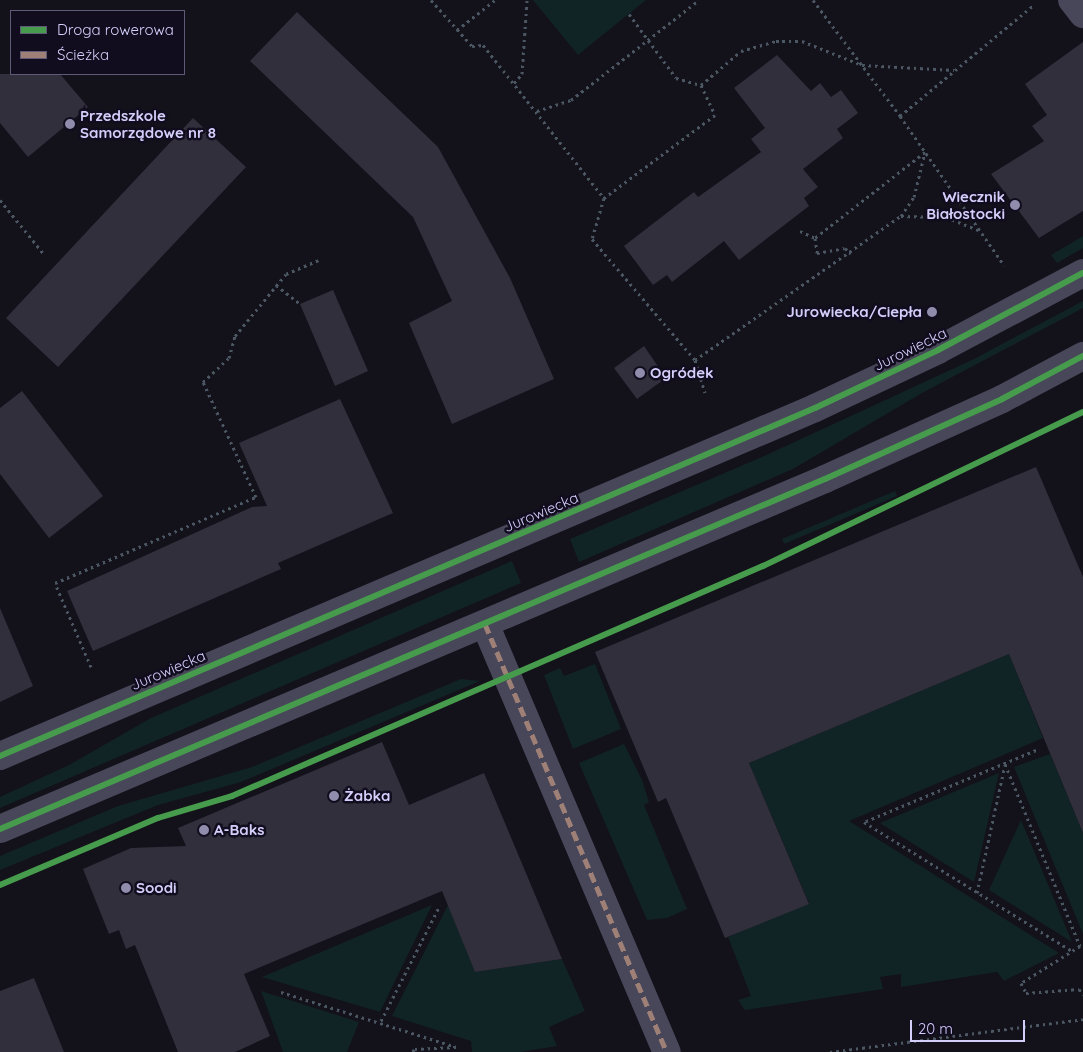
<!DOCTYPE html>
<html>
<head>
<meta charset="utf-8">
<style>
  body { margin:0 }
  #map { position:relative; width:1083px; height:1052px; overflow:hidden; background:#13111a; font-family:Quicksand,sans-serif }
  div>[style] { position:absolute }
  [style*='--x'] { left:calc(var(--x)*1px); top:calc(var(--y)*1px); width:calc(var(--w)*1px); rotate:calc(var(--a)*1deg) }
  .green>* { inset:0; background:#112425 }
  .building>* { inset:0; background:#312f3c }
  .path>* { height:3px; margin-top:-1.5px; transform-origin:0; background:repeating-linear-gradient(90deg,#4b5863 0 2.5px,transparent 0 6.5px) }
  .minor>* { height:28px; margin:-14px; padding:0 14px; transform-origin:14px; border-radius:14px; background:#48475a }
  .tertiary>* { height:28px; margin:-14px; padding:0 14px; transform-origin:14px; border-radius:14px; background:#48475a }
  .quiet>* { height:5px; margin-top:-2.5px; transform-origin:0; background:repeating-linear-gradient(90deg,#9e8076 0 10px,transparent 0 15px) }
  .cycleway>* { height:6px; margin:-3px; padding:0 3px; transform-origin:3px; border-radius:3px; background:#469c4c }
  .dots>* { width:14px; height:14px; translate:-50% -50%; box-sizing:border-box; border:2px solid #110d1e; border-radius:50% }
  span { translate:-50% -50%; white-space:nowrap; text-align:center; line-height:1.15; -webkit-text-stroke:5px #110d1e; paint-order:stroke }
  .poi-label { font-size:15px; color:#d4cefb; font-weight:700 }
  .left { translate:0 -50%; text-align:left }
  .right { translate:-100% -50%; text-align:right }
  .street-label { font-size:15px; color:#d4cefb }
  .legend { position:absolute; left:10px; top:10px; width:175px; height:65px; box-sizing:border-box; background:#110d1e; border:1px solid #5f5a76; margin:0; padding:6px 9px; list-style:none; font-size:15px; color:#d4cefb }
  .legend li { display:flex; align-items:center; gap:10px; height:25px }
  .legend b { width:25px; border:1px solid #5f5a76 }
  .scale { position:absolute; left:910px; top:1020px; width:115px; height:22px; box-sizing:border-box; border:2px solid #d4cefb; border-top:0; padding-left:6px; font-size:15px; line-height:18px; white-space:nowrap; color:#d4cefb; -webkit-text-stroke:4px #110d1e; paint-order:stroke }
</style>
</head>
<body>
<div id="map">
  <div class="green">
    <div style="clip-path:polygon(533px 0,646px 0,578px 55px)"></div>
    <div style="clip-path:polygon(1083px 236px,1083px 248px,1057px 263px,1051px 255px)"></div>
    <div style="clip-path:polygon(1083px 301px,1083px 308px,922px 393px,793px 469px,579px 562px,570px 539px,762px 457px,972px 360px)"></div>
    <div style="clip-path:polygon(895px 491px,897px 496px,784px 544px,782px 539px)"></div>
    <div style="clip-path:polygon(512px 561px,521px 583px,0 808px,0 797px,69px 765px,151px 718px)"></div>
    <div style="clip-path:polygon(1009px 654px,1043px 738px,849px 821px,1059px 953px,1004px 981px,997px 972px,901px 987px,901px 974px,880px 977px,883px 989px,745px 1010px,738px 1000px,751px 996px,728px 937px,809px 903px,749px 763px)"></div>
    <div style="clip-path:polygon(595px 664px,621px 729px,573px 749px,544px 675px,560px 668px,564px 676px)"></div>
    <div style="clip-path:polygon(461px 679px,480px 681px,241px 782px,158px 805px,0 870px,0 856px,118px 806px,252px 767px)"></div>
    <div style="clip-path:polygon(624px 744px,642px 780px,649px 802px,644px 805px,687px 909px,667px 918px,647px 920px,579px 763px)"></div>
    <div style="clip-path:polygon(1050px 754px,1083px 833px,1083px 934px,1014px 767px)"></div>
    <div style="clip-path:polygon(999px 773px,974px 882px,880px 823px)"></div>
    <div style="clip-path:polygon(1021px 820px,1072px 942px,989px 890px)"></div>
    <div style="clip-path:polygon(432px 905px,380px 1012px,262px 977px)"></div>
    <div style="clip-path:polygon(448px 905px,475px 972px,562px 959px,585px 1011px,549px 1027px,557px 1046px,520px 1052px,472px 1052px,471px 1041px,392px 1016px)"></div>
    <div style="clip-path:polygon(261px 991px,359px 1022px,347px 1052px,283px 1052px)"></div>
  </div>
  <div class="building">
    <div style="clip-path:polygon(297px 12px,438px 147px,510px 278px,554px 379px,452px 424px,409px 323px,452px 301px,413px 217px,250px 61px)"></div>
    <div style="clip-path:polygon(1083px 42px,1083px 211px,1039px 238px,991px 174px,1044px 141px,1032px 126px,1047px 115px,1025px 84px)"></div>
    <div style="clip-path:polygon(777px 55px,811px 91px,820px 83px,831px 97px,841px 90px,858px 113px,837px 129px,843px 138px,803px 169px,818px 187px,804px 198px,809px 206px,739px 260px,724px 241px,672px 282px,667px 275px,653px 285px,624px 246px,694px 192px,698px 197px,761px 152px,751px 139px,765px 128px,734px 88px)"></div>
    <div style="clip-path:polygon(0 74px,60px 74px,88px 107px,28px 157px,0 123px)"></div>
    <div style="clip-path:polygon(193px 118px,246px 167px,58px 367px,6px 318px)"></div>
    <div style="clip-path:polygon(333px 290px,368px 371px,335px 386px,300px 304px)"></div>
    <div style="clip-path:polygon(644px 346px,666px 378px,637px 399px,614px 368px)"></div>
    <div style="clip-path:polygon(22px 391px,103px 496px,49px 538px,0 474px,0 408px)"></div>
    <div style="clip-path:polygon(340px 399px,393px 513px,278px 563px,281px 569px,93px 651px,67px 591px,252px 507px,267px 506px,239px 443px)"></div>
    <div style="clip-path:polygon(1036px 467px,1083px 577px,1083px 833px,1009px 654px,749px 763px,809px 904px,725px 938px,666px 798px,658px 802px,595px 652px)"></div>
    <div style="clip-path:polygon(0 608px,33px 686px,0 702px)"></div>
    <div style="clip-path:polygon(382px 742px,409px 805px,484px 773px,562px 959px,475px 972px,442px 891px,244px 974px,270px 1036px,235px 1052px,178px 1052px,135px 945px,126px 949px,119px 930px,109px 934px,83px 869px,131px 848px,186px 846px,178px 828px)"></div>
    <div style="clip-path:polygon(34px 978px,64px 1052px,0 1052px,0 991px)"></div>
  </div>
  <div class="path">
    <div style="--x:431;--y:0;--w:62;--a:48.3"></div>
    <div style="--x:472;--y:46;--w:11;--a:-5"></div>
    <div style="--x:483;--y:45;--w:195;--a:51.7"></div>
    <div style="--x:813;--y:0;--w:145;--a:53.1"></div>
    <div style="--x:900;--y:116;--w:182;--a:55.1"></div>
    <div style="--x:629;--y:14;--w:79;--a:53.7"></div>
    <div style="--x:676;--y:78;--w:26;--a:16"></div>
    <div style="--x:701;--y:85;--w:52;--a:-40.4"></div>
    <div style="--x:741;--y:51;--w:36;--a:-16"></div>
    <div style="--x:776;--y:41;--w:26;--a:0"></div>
    <div style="--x:802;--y:41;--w:65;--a:21.8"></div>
    <div style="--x:862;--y:65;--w:92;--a:3.1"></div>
    <div style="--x:457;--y:30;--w:48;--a:-38.3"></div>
    <div style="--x:514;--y:83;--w:12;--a:-48"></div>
    <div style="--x:522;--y:74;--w:74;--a:-86.1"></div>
    <div style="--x:701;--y:85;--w:33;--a:65"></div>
    <div style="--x:715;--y:115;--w:139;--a:143.2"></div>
    <div style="--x:604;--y:198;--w:43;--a:106.3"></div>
    <div style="--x:592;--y:239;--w:159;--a:49.6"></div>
    <div style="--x:695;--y:360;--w:34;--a:73"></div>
    <div style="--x:537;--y:111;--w:36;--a:-18"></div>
    <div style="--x:571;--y:100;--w:162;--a:-38"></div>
    <div style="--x:900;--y:116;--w:175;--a:-39.7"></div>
    <div style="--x:0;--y:200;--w:68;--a:50.9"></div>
    <div style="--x:901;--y:216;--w:45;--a:1.3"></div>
    <div style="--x:946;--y:217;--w:37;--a:22"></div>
    <div style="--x:800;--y:231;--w:17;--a:25"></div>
    <div style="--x:815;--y:238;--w:15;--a:82"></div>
    <div style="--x:817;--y:253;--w:28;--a:-10"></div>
    <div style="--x:845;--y:248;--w:8;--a:45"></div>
    <div style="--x:276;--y:285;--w:31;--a:38"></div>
    <div style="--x:695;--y:360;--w:251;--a:-35"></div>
    <div style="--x:901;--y:216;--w:23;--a:-56"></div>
    <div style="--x:914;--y:197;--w:46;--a:-76.3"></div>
    <div style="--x:925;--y:152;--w:140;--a:142"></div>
    <div style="--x:91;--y:667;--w:91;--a:-113.2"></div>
    <div style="--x:55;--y:583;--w:219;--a:-23.2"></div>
    <div style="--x:256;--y:497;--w:127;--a:-114.7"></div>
    <div style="--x:203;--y:382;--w:35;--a:-43"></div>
    <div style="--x:229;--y:358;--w:23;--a:-75"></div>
    <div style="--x:235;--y:336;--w:80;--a:-50.6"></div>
    <div style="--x:286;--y:274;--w:36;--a:-23"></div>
    <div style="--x:1036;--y:750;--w:186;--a:157.3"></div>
    <div style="--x:864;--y:822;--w:245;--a:31.8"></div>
    <div style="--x:1005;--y:764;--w:197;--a:67.6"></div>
    <div style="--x:1080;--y:946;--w:70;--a:147.9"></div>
    <div style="--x:1021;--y:983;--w:11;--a:63"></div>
    <div style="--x:1026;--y:993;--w:53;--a:-4.3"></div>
    <div style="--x:1079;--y:989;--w:7;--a:56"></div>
    <div style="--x:977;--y:893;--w:131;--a:-77.7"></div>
    <div style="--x:281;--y:992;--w:183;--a:17.4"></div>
    <div style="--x:456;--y:1047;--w:42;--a:177.3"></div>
    <div style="--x:414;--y:1049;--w:3;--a:108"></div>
    <div style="--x:381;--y:1021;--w:130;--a:-63"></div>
    <div style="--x:830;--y:1052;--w:255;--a:-7.4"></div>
  </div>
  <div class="minor">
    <div style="--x:1072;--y:0;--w:18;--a:52"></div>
    <div style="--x:485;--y:624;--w:465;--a:67"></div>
  </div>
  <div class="tertiary">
    <div style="--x:0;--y:756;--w:886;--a:-23.12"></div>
    <div style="--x:815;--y:408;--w:136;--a:-25.2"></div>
    <div style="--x:938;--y:350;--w:164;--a:-28"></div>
    <div style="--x:0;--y:829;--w:896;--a:-22.99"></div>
    <div style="--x:825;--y:479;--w:194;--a:-24.3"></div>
    <div style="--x:1002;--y:399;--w:92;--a:-28"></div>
  </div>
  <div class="quiet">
    <div style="--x:485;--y:624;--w:465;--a:67"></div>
  </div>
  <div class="cycleway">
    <div style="--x:0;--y:756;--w:886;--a:-23.12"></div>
    <div style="--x:815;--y:408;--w:136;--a:-25.2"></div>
    <div style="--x:938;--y:350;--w:164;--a:-28"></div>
    <div style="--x:0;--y:829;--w:896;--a:-22.99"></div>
    <div style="--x:825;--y:479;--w:194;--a:-24.3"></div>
    <div style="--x:1002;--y:399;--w:92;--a:-28"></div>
    <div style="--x:0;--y:885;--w:172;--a:-23"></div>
    <div style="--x:158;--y:818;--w:77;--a:-16.6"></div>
    <div style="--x:232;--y:796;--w:579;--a:-23.42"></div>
    <div style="--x:763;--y:566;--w:355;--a:-25.7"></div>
  </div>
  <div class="dots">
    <div style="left:70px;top:124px;background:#908cac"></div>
    <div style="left:1015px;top:205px;background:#908cac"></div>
    <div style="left:932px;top:312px;background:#908cac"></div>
    <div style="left:640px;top:373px;background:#908cac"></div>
    <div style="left:334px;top:796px;background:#908cac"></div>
    <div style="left:204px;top:830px;background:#908cac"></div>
    <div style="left:126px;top:888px;background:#908cac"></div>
  </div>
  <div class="poi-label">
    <span class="left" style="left:80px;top:124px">Przedszkole<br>Samorządowe nr 8</span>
    <span class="right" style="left:1005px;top:205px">Wiecznik<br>Białostocki</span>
    <span class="right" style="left:922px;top:312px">Jurowiecka/Ciepła</span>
    <span class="left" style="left:650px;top:373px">Ogródek</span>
    <span class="left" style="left:344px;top:796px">Żabka</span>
    <span class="left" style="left:214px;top:830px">A-Baks</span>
    <span class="left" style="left:136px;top:888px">Soodi</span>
  </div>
  <div class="street-label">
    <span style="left:910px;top:349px;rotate:-26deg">Jurowiecka</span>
    <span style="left:541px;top:512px;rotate:-23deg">Jurowiecka</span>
    <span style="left:168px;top:670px;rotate:-23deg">Jurowiecka</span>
  </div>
  <ul class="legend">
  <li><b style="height:6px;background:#469c4c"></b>Droga rowerowa</li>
  <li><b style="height:6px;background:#9e8076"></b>Ścieżka</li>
  </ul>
  <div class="scale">20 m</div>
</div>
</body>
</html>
